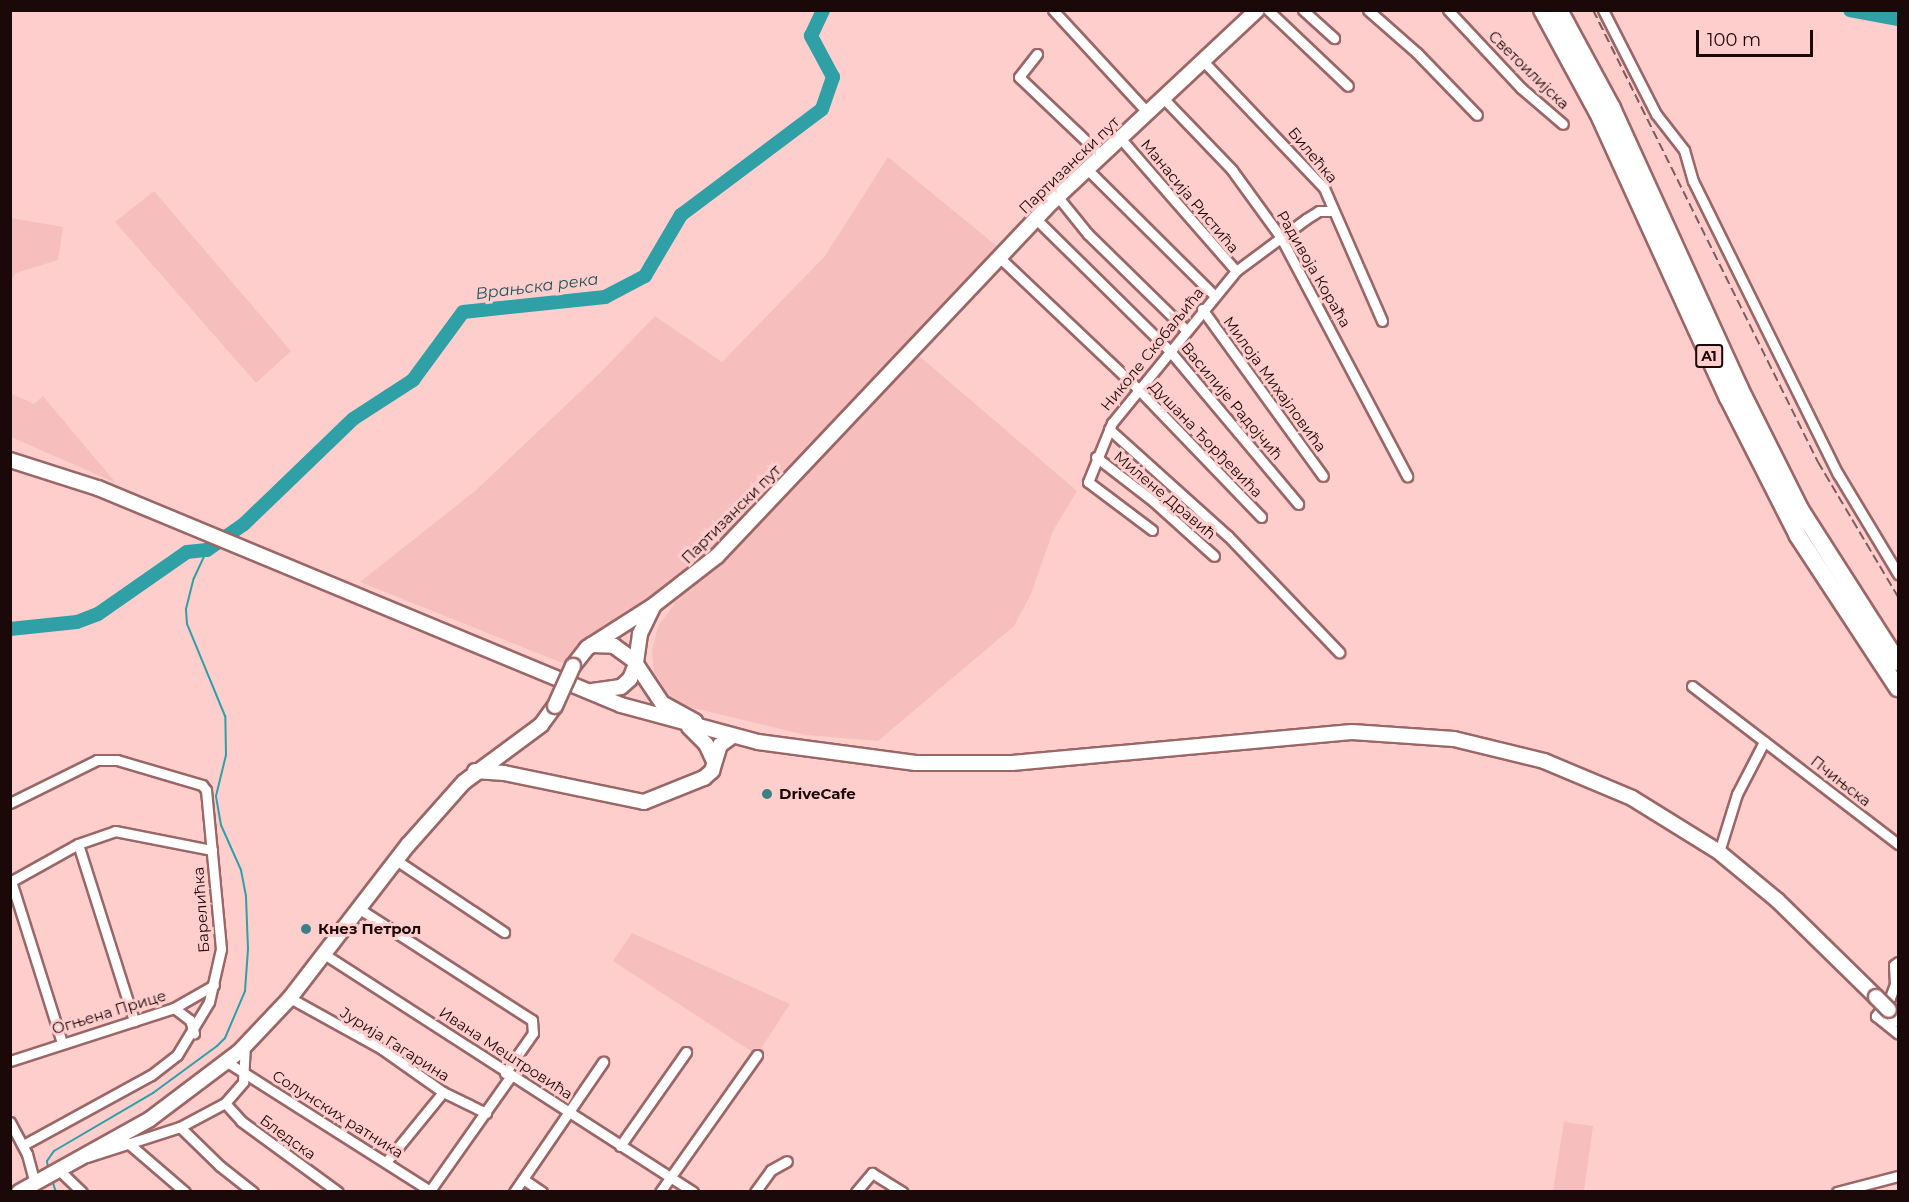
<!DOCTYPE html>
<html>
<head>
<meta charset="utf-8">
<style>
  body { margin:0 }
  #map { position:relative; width:1909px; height:1202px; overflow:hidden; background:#fececd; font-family:Montserrat,sans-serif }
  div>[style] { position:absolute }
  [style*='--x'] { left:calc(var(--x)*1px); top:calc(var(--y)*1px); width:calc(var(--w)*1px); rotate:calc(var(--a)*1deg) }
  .built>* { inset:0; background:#f6bfbe }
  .stream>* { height:2px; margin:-1px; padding:0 1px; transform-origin:1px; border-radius:1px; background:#2ea0a6 }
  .river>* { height:14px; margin:-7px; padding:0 7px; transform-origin:7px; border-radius:7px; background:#2ea0a6 }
  .roads { filter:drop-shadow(2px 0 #9b6766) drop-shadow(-2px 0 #9b6766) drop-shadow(0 2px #9b6766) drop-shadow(0 -2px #9b6766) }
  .street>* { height:9px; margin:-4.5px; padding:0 4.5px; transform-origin:4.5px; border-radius:4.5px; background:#fff }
  .secondary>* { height:14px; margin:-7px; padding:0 7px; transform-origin:7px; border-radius:7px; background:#fff }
  .highway>* { height:16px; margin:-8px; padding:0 8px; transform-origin:8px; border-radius:8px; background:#fff }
  .rail>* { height:2px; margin-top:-1px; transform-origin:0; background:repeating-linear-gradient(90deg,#7b5c5c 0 9px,transparent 0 13.5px) }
  .bridges { filter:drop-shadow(2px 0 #9b6766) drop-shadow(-2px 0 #9b6766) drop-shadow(0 2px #9b6766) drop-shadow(0 -2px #9b6766) }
  .secondary-bridge>* { height:14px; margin:-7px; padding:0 7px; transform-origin:7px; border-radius:7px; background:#fff }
  .dots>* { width:16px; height:16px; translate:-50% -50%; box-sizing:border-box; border:3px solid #fececd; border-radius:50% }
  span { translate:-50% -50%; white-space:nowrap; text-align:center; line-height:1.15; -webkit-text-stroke:6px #fececd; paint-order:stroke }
  .shield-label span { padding:2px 4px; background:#fececd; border:2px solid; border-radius:4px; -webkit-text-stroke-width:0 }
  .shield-label { font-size:14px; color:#1b0809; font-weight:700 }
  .street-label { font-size:15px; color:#1b0809 }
  .poi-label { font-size:15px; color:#1b0809; font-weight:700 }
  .left { translate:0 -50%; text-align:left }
  .water-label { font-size:16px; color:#175558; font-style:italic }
  .frame { position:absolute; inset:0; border:12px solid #1b0809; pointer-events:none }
  .scale { position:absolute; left:1696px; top:30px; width:117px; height:27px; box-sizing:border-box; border:3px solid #1b0809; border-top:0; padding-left:8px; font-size:18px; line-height:21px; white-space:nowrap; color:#1b0809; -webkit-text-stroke:4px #fececd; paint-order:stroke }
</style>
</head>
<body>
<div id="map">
  <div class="built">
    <div style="clip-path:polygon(888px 157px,1004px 252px,911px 349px,1077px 491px,1053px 531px,1031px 594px,1014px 626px,878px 741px,806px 735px,689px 707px,670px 697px,654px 672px,652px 651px,658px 626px,674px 605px,664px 588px,604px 626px,579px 645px,565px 664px,360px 582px,475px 491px,602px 371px,655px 316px,722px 362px,825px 256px)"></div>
    <div style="clip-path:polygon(154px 191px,291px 351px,256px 383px,115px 222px)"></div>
    <div style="clip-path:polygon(11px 218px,63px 227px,58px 260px,16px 273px,11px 281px)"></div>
    <div style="clip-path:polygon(10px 393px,34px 404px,43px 396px,116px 483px,11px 437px)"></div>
    <div style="clip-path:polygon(632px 933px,790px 1004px,757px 1055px,613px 961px)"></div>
    <div style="clip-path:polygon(1564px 1122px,1593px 1126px,1584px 1191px,1553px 1191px)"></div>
  </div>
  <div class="stream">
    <div style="--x:48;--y:1169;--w:8;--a:-97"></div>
    <div style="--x:47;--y:1161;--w:12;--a:-55"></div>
    <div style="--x:54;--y:1151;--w:115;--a:-30.4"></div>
    <div style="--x:153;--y:1093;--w:79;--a:-36.3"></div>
    <div style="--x:217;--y:1046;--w:11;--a:-45"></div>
    <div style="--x:225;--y:1038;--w:51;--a:-66.9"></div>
    <div style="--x:245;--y:991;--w:42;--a:-85.9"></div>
    <div style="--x:248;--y:949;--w:53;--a:-92.2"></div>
    <div style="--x:246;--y:896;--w:26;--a:-101"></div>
    <div style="--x:241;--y:870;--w:49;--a:-114"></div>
    <div style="--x:221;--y:825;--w:29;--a:-100"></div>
    <div style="--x:216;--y:796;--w:42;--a:-76.3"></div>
    <div style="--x:226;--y:755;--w:39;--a:-91"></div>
    <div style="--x:225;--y:716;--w:100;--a:-112.4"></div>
    <div style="--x:187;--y:624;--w:15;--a:-94"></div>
    <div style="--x:186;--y:609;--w:32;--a:-76"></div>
    <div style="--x:194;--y:578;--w:31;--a:-65"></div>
    <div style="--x:52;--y:1180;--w:13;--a:72"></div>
  </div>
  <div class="river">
    <div style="--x:1850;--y:10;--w:49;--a:10.6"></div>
    <div style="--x:10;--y:629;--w:67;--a:-6"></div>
    <div style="--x:77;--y:622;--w:22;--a:-21"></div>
    <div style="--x:98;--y:614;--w:108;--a:-34.9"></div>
    <div style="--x:187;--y:552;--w:20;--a:-6"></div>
    <div style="--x:207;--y:550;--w:45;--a:-35.1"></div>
    <div style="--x:244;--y:524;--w:151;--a:-43.9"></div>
    <div style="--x:353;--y:419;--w:72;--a:-33"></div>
    <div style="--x:413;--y:380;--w:84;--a:-53.7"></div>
    <div style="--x:463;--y:312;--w:143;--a:-6"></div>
    <div style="--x:605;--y:297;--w:45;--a:-27.7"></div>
    <div style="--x:645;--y:276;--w:71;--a:-59.5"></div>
    <div style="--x:681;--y:215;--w:176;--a:-36.9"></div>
    <div style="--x:822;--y:109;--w:34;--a:-71"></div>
    <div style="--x:833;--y:77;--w:47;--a:-118.2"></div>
    <div style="--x:811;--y:36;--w:29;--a:-65"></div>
  </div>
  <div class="roads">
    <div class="street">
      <div style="--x:1053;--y:10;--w:140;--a:47.3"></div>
      <div style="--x:1268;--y:10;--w:110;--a:43.5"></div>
      <div style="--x:1303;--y:10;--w:42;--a:42.1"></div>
      <div style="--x:1368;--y:10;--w:65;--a:41.3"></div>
      <div style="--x:1417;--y:53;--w:86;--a:45.9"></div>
      <div style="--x:1448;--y:10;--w:107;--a:46.9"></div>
      <div style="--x:1521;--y:88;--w:55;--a:40.6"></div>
      <div style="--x:1603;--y:10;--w:117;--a:63"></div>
      <div style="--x:1656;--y:114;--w:46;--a:52.1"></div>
      <div style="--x:1684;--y:150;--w:32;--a:74"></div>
      <div style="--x:1693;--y:181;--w:327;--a:63.7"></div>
      <div style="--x:1838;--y:474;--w:117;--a:59"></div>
      <div style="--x:1037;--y:54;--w:29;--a:128"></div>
      <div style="--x:1019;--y:77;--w:115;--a:43.6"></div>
      <div style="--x:1204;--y:62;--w:174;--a:46.4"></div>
      <div style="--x:1324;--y:188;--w:145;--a:66.4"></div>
      <div style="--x:1164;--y:99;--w:98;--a:46.2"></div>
      <div style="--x:1232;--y:170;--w:82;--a:54"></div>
      <div style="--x:1280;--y:236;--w:272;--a:62.1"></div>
      <div style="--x:1121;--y:139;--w:175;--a:48.9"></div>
      <div style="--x:1087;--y:169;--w:179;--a:44.8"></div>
      <div style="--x:1058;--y:197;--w:48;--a:51"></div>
      <div style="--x:1088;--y:234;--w:136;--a:44.4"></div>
      <div style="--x:1036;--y:219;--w:187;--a:44.6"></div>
      <div style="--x:1169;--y:350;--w:201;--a:50"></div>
      <div style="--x:999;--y:257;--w:190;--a:43.5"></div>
      <div style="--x:1137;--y:388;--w:179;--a:46.1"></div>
      <div style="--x:1202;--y:309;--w:206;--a:54.1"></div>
      <div style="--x:1109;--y:429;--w:160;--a:42"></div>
      <div style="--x:1228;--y:536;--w:161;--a:46.3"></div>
      <div style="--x:1096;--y:457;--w:72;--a:37.7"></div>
      <div style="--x:1153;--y:501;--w:82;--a:42"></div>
      <div style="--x:1152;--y:530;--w:80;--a:-143.1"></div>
      <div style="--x:1088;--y:482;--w:64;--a:-67.9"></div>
      <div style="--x:1112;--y:423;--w:196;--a:-50.8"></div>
      <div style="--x:1236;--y:271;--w:87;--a:-36.6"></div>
      <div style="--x:1306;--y:219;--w:15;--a:-32"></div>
      <div style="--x:1319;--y:211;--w:12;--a:0"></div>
      <div style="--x:1692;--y:686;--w:260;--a:37.5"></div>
      <div style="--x:10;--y:803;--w:97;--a:-26.3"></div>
      <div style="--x:97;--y:760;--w:20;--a:0"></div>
      <div style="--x:117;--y:760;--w:89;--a:16.4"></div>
      <div style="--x:202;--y:785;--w:6;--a:51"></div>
      <div style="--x:206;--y:790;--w:160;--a:84.6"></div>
      <div style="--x:221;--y:949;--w:54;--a:102.8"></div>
      <div style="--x:209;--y:1002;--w:62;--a:121.1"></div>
      <div style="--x:177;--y:1055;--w:33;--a:142"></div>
      <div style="--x:151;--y:1075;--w:146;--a:151.3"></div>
      <div style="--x:78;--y:844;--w:186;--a:72.4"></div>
      <div style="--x:1719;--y:852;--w:61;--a:-72.8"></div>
      <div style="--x:1737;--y:794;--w:59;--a:-62.6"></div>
      <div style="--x:396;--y:860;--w:130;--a:33.7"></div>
      <div style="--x:11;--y:881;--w:170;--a:72.5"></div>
      <div style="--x:10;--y:882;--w:78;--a:-29.2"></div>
      <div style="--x:78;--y:844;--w:39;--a:-19"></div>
      <div style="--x:115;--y:831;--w:99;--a:11.1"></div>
      <div style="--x:358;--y:908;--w:207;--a:32.8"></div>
      <div style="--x:532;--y:1020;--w:13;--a:86"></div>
      <div style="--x:533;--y:1033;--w:49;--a:125"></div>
      <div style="--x:324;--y:954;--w:439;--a:32.8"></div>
      <div style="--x:1898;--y:962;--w:5;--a:143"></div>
      <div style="--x:1894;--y:965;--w:19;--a:87"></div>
      <div style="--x:1895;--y:984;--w:15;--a:110"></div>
      <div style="--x:1890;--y:998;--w:23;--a:128"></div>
      <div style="--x:1876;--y:1016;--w:28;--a:39"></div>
      <div style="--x:290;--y:998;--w:105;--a:29"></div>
      <div style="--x:382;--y:1049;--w:75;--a:35.2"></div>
      <div style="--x:443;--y:1092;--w:48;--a:26"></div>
      <div style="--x:174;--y:1008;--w:20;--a:37"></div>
      <div style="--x:190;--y:1020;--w:14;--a:73"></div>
      <div style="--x:10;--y:1061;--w:172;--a:-17.9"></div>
      <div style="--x:174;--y:1008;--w:46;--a:-29.9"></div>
      <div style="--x:227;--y:1062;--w:243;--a:32.4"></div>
      <div style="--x:225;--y:1103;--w:24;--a:48"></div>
      <div style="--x:241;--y:1121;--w:120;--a:36.2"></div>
      <div style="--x:10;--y:1122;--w:36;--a:62"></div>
      <div style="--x:27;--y:1154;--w:30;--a:75"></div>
      <div style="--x:180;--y:1127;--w:56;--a:44.3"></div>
      <div style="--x:220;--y:1166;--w:42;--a:38.2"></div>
      <div style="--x:128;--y:1143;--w:75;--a:40.7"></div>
      <div style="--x:620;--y:1146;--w:115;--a:-54.9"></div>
      <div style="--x:87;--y:1157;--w:98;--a:-17.9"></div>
      <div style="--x:180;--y:1127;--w:51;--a:-28.1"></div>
      <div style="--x:225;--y:1103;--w:28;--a:-49"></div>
      <div style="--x:243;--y:1082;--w:36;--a:-87"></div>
      <div style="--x:386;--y:1162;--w:90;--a:-50.8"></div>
      <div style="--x:59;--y:1170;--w:32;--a:44"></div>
      <div style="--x:523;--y:1179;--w:23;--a:34"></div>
      <div style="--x:429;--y:1192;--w:141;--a:-54.8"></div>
      <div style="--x:514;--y:1192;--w:158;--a:-55.6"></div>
      <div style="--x:660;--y:1192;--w:168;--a:-54.7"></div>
      <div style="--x:755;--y:1192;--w:27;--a:-54"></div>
      <div style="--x:771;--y:1170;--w:18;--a:-29"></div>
      <div style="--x:856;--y:1192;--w:25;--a:-50"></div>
      <div style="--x:872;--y:1173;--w:36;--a:32"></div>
      <div style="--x:1837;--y:1192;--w:63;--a:-14.7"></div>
    </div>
    <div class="secondary">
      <div style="--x:10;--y:460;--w:92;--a:17.7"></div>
      <div style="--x:98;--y:488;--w:566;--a:22.53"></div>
      <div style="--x:621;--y:705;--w:142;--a:15.1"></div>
      <div style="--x:758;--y:742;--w:159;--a:7.6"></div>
      <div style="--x:916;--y:763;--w:96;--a:0"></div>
      <div style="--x:1012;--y:763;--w:341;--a:-5.2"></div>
      <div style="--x:1352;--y:732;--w:102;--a:3.9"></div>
      <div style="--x:1454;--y:739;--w:93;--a:13.7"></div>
      <div style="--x:1544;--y:761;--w:95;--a:22.8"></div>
      <div style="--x:1632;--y:798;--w:102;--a:31.8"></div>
      <div style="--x:1719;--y:852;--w:75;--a:39.6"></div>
      <div style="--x:1777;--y:900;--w:139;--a:44.4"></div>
      <div style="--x:653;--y:607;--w:30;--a:116"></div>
      <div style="--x:640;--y:634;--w:30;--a:98"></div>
      <div style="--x:636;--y:664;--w:47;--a:56.3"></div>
      <div style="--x:662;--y:703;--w:38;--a:29"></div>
      <div style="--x:591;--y:645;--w:23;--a:2"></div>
      <div style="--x:614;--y:646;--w:26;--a:36"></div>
      <div style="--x:573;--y:666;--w:23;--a:-52"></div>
      <div style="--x:587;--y:648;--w:80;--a:-32.7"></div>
      <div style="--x:654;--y:605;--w:80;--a:-37.9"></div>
      <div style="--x:717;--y:556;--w:489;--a:-46.6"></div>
      <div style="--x:1053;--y:201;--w:279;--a:-43.1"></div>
      <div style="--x:592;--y:691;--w:29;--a:-8"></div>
      <div style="--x:621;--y:687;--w:12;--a:-42"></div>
      <div style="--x:630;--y:679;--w:16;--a:-68"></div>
      <div style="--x:689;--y:727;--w:24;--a:45"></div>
      <div style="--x:706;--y:744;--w:19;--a:65"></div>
      <div style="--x:475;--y:771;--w:29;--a:4"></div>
      <div style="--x:504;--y:773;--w:143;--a:11.7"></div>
      <div style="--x:644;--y:802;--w:65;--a:-21.8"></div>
      <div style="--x:704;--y:778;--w:11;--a:-41"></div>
      <div style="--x:712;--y:771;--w:27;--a:-73"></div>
      <div style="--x:720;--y:745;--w:14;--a:-36"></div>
      <div style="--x:1889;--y:1010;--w:13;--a:48"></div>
      <div style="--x:19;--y:1192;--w:150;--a:-29.1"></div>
      <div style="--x:150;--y:1119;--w:111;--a:-37"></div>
      <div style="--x:239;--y:1052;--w:74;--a:-46.6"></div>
      <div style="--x:290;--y:998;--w:193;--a:-52.4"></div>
      <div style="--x:408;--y:845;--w:84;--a:-48.4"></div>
      <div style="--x:464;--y:782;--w:96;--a:-36.5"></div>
      <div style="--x:541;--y:725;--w:24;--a:-54"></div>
    </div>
    <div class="highway">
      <div style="--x:1542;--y:10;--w:117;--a:61.5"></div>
      <div style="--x:1598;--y:113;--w:313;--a:65.5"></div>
      <div style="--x:1728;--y:398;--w:155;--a:63.1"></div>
      <div style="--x:1798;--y:536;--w:182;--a:56.7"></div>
      <div style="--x:1559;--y:10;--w:111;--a:61.6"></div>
      <div style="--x:1612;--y:108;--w:307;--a:65.5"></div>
      <div style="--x:1739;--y:387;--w:136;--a:63.4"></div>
      <div style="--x:1800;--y:509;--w:182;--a:57.4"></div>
    </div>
  </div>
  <div class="rail">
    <div style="--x:1593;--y:10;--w:505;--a:63.54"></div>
    <div style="--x:1818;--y:462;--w:157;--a:59.3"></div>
  </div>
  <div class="bridges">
    <div class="secondary-bridge">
      <div style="--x:555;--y:706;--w:44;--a:-65.8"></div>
      <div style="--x:1876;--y:997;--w:18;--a:45"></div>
    </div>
  </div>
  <div class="dots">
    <div style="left:767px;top:794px;background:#398186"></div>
    <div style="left:306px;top:929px;background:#398186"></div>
  </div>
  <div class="shield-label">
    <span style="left:1709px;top:356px">A1</span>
  </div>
  <div class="street-label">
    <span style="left:1529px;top:70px;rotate:44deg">Светоилијска</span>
    <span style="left:1313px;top:155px;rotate:50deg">Билећка</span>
    <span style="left:1069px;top:165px;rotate:-44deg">Партизански пут</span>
    <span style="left:1190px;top:196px;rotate:50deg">Манасија Ристића</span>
    <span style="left:1314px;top:269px;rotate:60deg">Радивоја Кораћа</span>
    <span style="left:1152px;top:349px;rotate:-51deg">Николе Скобаљића</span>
    <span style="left:1275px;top:384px;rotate:54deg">Милоја Михајловића</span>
    <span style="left:1232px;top:401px;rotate:50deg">Василије Радојчић</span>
    <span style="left:1206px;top:439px;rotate:46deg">Душана Ђорђевића</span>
    <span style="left:1165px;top:495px;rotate:40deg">Милене Дравић</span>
    <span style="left:731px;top:514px;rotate:-45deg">Партизански пут</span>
    <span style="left:1841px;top:781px;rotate:38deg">Пчињска</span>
    <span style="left:201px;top:910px;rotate:-94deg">Барелићка</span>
    <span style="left:109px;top:1012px;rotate:-17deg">Огњена Прице</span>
    <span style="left:395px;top:1044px;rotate:32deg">Јурија Гагарина</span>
    <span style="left:506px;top:1053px;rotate:33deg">Ивана Мештровића</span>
    <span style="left:338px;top:1114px;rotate:32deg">Солунских ратника</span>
    <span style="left:288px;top:1137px;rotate:36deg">Бледска</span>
  </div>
  <div class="poi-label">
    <span class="left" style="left:779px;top:794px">DriveCafe</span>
    <span class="left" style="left:318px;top:929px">Кнез Петрол</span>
  </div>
  <div class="water-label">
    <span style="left:537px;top:287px;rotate:-7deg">Врањска река</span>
  </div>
  <div class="frame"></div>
  <div class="scale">100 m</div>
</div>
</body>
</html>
